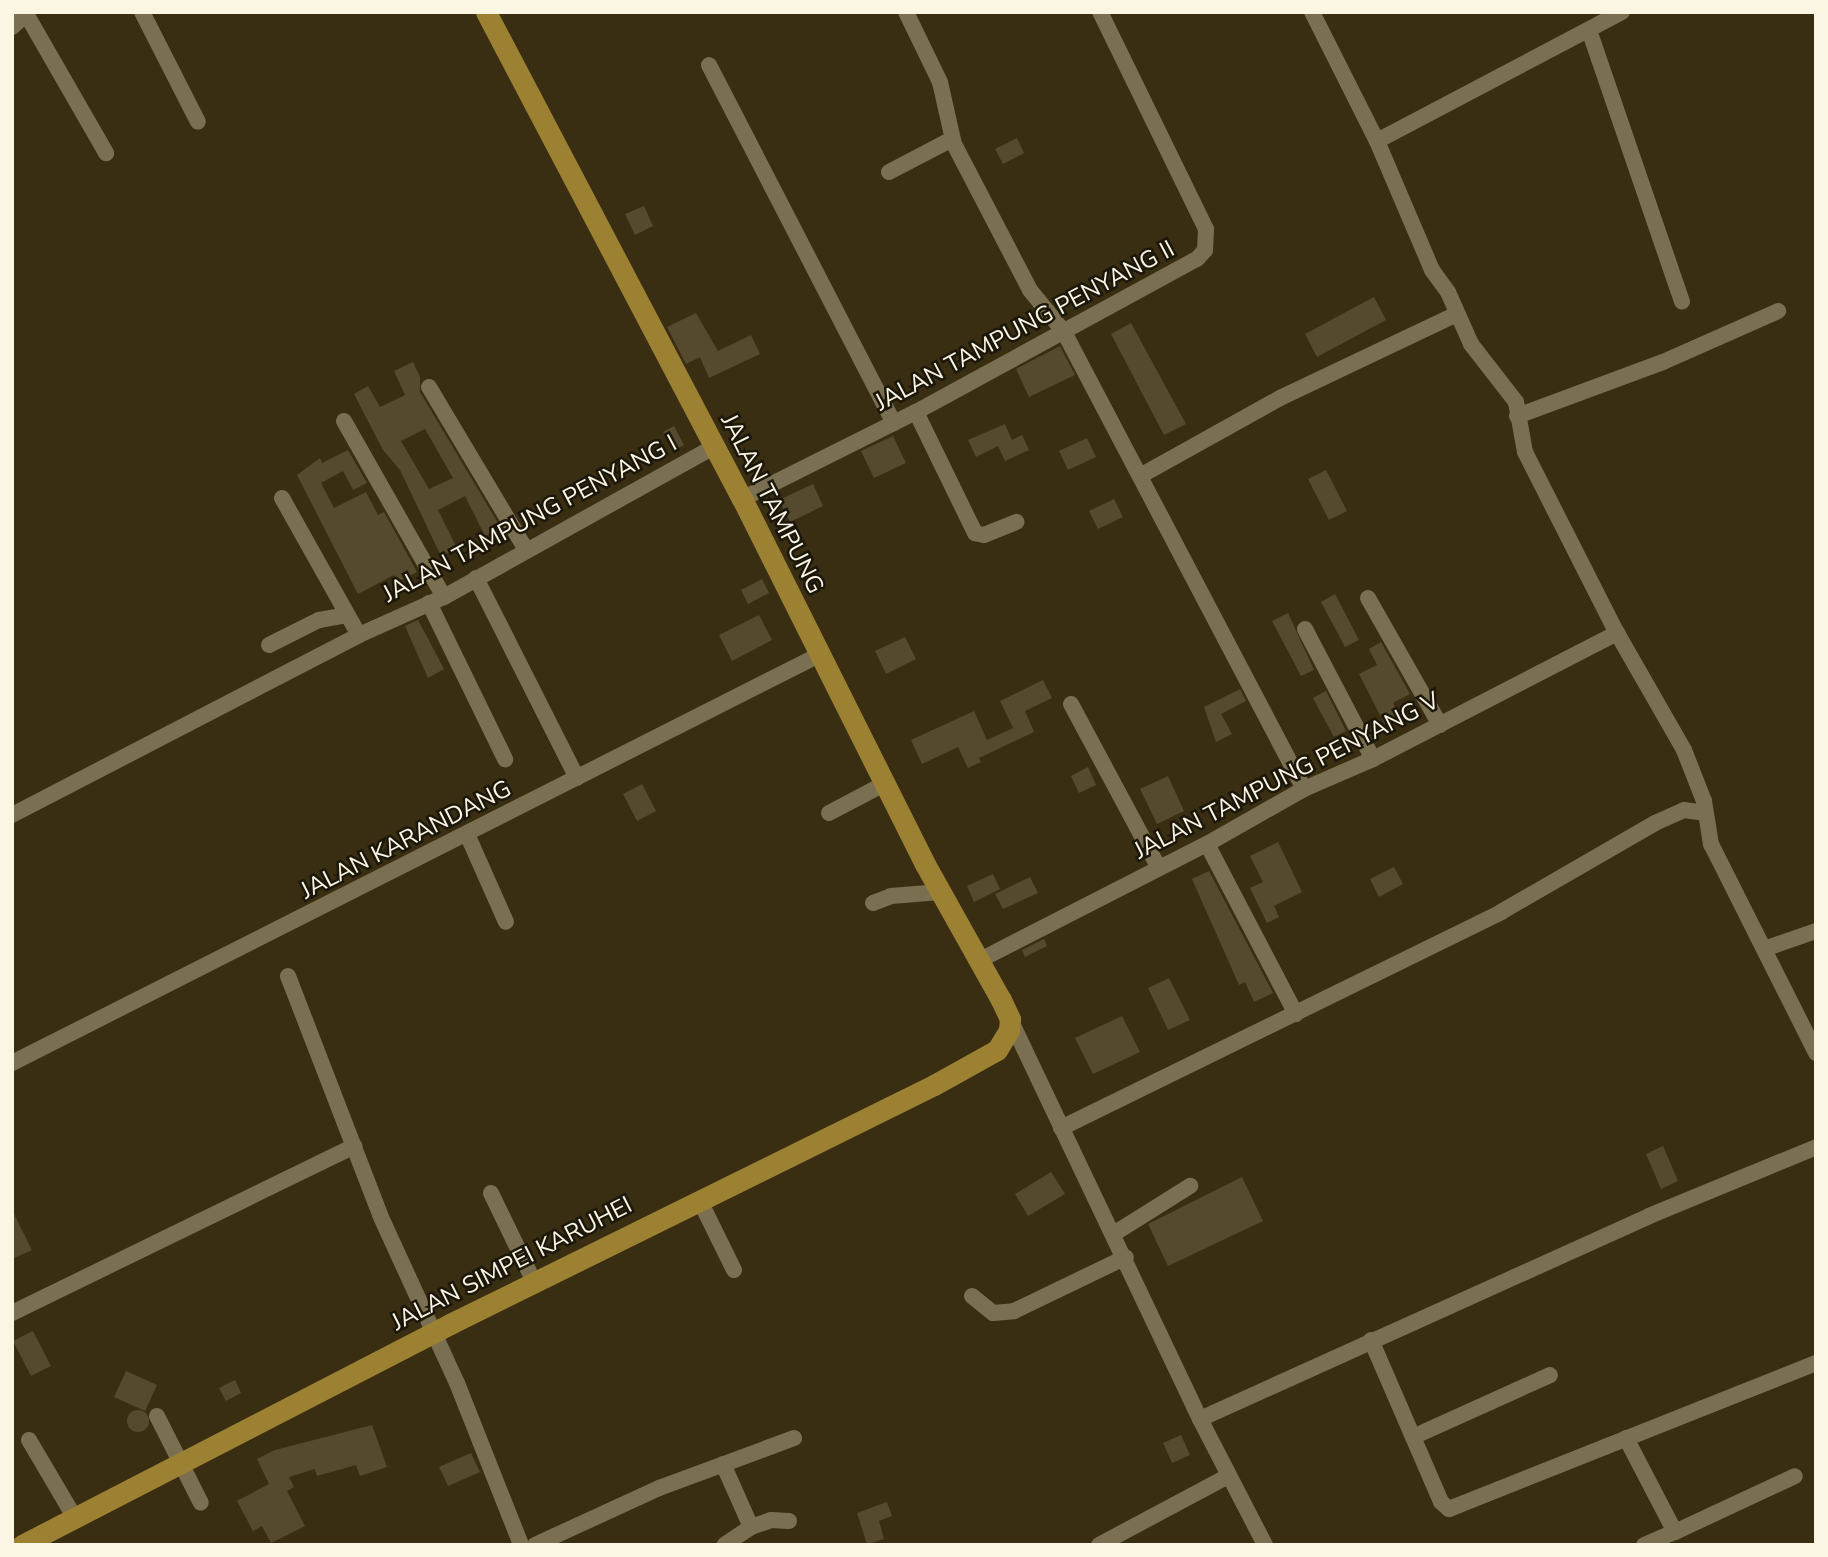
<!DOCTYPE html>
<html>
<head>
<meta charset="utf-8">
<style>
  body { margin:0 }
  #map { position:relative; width:1828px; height:1557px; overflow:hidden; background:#392e12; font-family:"Nunito Sans",sans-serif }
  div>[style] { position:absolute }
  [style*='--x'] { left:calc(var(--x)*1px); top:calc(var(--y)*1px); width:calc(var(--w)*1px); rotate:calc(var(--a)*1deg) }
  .building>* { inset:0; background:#564a2e }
  .round { border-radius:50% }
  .minor>* { height:16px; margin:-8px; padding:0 8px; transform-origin:8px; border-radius:8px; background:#7b6f52 }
  .major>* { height:21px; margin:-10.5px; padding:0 10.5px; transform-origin:10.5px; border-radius:10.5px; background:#9d8133 }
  span { translate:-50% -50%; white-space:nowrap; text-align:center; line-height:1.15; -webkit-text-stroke:5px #1c170b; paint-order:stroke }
  .street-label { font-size:24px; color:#fbf5e4 }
  .frame { position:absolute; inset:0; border:14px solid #fbf5e4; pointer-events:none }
</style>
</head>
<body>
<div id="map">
  <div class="building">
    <div style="clip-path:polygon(1017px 138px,1024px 153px,1003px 164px,995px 149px)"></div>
    <div style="clip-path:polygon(644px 206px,653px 226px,635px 235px,625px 214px)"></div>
    <div style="clip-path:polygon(1374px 297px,1386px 320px,1317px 357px,1305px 334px)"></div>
    <div style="clip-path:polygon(696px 313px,718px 351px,751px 335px,760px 354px,709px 378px,700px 357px,686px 364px,667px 327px)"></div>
    <div style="clip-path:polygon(1131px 323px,1186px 424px,1164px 435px,1111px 334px)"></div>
    <div style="clip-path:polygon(1060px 346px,1075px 375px,1029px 397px,1016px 369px)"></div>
    <div style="clip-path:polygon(evenodd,413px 362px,420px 377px,420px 392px,501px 528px,485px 536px,465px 496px,438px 510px,457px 548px,441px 556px,400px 470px,383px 450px,354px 394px,368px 386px,380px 407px,405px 395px,394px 371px,413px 362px,425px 429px,453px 478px,429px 489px,401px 441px,425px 429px)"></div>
    <div style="clip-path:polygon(1005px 424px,1012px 440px,1022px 435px,1029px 450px,1005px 461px,998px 446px,976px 457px,968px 440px)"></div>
    <div style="clip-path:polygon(674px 426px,684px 445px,673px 451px,663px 432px)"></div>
    <div style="clip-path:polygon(893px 436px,906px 463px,874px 478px,861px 451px)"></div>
    <div style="clip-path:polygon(1087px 438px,1096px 457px,1068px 470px,1059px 451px)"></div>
    <div style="clip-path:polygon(348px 450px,367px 483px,353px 490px,343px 471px,321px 483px,334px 508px,366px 492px,378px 515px,384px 512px,417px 572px,397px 582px,394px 575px,358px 594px,297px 475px,320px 458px,322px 463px)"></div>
    <div style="clip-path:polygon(1326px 470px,1347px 511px,1329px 520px,1308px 479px)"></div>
    <div style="clip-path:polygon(813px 484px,823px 506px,790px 522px,779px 500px)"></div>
    <div style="clip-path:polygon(1114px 499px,1123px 517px,1098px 529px,1089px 511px)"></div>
    <div style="clip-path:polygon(762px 579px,769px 593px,748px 604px,741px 590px)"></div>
    <div style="clip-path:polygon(1335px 594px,1359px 640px,1345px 647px,1321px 602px)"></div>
    <div style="clip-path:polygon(1288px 613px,1314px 670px,1301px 676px,1272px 621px)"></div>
    <div style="clip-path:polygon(759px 615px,772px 640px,732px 661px,719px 635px)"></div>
    <div style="clip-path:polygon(418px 620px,444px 669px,428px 678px,405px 626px)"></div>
    <div style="clip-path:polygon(905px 637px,916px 659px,886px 674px,875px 651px)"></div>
    <div style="clip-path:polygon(1381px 642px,1410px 694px,1393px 703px,1401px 719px,1386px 727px,1359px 674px,1377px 665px,1369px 649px)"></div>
    <div style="clip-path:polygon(1043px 680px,1052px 698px,1025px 711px,1034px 732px,979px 758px,981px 762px,968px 768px,958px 747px,922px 764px,911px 740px,974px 711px,987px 740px,1013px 728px,1000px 701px)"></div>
    <div style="clip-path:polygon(1240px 689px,1246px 701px,1221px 714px,1232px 734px,1216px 742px,1204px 707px)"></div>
    <div style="clip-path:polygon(1326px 691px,1346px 731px,1334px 737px,1313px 698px)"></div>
    <div style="clip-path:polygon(1088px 767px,1096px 785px,1079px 793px,1071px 776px)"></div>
    <div style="clip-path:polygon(1168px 776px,1184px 811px,1157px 824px,1140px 789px)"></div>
    <div style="clip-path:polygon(642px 784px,656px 811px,637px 821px,623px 794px)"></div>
    <div style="clip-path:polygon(1278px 842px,1302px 892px,1274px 906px,1279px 917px,1267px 923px,1250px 888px,1263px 882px,1250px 856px)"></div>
    <div style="clip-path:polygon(1394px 867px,1403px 884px,1379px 897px,1370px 879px)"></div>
    <div style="clip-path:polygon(1209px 871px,1273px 993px,1254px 1002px,1245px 982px,1239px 985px,1192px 879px)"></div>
    <div style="clip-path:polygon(993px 874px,1000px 889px,974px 902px,967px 886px)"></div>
    <div style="clip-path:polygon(1030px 877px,1038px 893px,1003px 909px,995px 894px)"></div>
    <div style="clip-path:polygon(1044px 939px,1047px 946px,1025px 957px,1022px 950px)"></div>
    <div style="clip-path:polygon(1169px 978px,1190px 1020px,1168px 1030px,1148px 988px)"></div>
    <div style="clip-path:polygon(1122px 1016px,1140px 1052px,1093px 1074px,1075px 1038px)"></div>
    <div style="clip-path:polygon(1663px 1146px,1678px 1181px,1661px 1189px,1646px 1154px)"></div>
    <div style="clip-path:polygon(1051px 1172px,1065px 1194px,1028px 1216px,1015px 1194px)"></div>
    <div style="clip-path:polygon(1242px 1177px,1263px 1221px,1168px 1266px,1148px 1224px)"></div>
    <div style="clip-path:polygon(12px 1210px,32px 1250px,12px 1259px)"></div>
    <div style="clip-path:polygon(33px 1331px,51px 1366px,31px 1376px,13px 1341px)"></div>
    <div style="clip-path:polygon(126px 1371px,157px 1385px,145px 1411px,114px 1397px)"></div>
    <div style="clip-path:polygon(235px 1380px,241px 1393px,226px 1401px,219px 1388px)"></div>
    <div class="round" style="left:127px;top:1410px;width:22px;height:22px"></div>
    <div style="clip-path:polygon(372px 1425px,387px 1467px,360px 1476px,356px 1465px,317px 1476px,315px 1469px,289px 1477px,294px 1487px,287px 1491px,305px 1526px,271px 1543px,262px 1526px,253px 1531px,237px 1501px,269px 1484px,257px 1459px,275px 1450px)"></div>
    <div style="clip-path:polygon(1181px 1435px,1190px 1455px,1172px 1463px,1163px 1443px)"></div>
    <div style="clip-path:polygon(471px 1453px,480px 1472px,448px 1486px,439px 1467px)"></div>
    <div style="clip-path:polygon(887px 1502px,892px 1516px,879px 1521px,884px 1539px,867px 1544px,857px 1513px)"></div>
  </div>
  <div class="minor">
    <div style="--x:25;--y:12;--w:163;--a:60.1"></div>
    <div style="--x:142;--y:12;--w:123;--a:63"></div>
    <div style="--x:906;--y:12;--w:78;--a:64.1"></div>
    <div style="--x:940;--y:82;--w:64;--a:77.3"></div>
    <div style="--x:954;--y:144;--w:165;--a:62.5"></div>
    <div style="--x:1030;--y:290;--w:54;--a:51"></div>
    <div style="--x:1064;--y:332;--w:516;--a:62.29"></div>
    <div style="--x:1312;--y:12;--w:144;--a:63.3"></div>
    <div style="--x:1377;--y:141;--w:140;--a:66.9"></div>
    <div style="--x:1432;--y:270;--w:27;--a:54"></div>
    <div style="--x:1448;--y:292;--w:57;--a:66.1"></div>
    <div style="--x:1471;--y:344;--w:73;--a:52.2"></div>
    <div style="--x:1516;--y:402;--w:51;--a:79.8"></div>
    <div style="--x:1525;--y:452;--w:203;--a:63.1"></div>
    <div style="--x:1617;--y:633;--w:135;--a:60.2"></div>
    <div style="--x:1684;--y:750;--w:55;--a:68.6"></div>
    <div style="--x:1704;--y:801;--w:44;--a:80.8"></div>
    <div style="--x:1711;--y:844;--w:234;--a:63.3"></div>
    <div style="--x:12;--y:27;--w:13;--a:-42"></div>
    <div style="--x:22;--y:18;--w:6;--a:-90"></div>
    <div style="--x:1589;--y:30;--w:287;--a:71.1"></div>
    <div style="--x:709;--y:65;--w:403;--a:62.7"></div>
    <div style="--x:1377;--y:141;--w:277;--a:-27.8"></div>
    <div style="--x:889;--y:172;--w:71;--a:-27.6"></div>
    <div style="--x:429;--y:387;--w:190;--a:59.2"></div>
    <div style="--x:916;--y:412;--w:135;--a:64"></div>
    <div style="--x:975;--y:533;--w:9;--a:13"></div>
    <div style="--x:984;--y:535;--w:35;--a:-22"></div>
    <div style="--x:1517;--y:416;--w:156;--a:-20.3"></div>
    <div style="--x:1663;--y:362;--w:126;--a:-23.9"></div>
    <div style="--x:344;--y:421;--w:202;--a:60.4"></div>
    <div style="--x:1140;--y:476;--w:160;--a:-29.1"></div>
    <div style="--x:1280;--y:398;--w:194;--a:-25.4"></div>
    <div style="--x:282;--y:498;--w:157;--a:60.7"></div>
    <div style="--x:359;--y:635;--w:93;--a:-24.1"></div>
    <div style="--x:444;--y:597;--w:308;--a:-29.1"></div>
    <div style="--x:742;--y:499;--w:195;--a:-26.6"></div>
    <div style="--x:916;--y:412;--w:320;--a:-28.6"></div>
    <div style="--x:1197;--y:259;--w:12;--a:-48"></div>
    <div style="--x:1205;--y:250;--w:21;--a:-87"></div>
    <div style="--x:1206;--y:229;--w:242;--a:-116"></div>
    <div style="--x:476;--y:578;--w:224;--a:63.2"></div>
    <div style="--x:1368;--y:598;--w:146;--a:60.4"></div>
    <div style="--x:429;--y:603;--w:174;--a:64"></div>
    <div style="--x:1305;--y:629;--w:147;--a:62.4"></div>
    <div style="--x:269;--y:645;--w:56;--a:-26.6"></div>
    <div style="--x:319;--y:620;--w:28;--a:-10"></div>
    <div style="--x:1071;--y:704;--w:184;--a:61.8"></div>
    <div style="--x:829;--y:813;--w:62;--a:-27.8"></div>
    <div style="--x:12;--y:815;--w:391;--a:-27.4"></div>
    <div style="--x:467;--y:834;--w:96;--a:66.1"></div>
    <div style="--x:1207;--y:844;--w:192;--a:62.4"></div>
    <div style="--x:873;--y:903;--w:19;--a:-21"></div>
    <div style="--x:891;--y:896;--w:49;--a:-4.7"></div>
    <div style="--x:1764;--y:949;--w:55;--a:-19.1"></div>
    <div style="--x:978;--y:961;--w:257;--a:-27.1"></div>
    <div style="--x:1207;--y:844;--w:112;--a:-29.6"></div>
    <div style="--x:1304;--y:789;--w:75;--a:-23.5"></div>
    <div style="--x:1373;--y:759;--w:275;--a:-27.3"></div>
    <div style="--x:288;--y:976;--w:256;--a:68.9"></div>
    <div style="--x:380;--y:1215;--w:185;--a:65.4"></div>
    <div style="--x:457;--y:1383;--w:174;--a:68.4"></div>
    <div style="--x:1010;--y:1019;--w:443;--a:64.6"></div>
    <div style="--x:1200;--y:1419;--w:142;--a:62.7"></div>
    <div style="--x:12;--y:1063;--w:904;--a:-26.82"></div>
    <div style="--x:1061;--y:1128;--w:490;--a:-26.1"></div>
    <div style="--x:1501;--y:912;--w:178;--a:-30"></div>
    <div style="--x:1655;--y:823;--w:32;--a:-24"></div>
    <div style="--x:1684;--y:810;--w:21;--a:8"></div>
    <div style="--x:491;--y:1193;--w:99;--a:64.2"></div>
    <div style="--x:700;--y:1201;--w:77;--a:63.8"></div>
    <div style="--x:1115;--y:1233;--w:89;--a:-32.1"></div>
    <div style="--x:972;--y:1296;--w:27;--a:39"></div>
    <div style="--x:993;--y:1313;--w:21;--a:-5"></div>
    <div style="--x:1014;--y:1311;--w:124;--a:-25.7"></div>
    <div style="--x:12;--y:1313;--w:381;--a:-26"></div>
    <div style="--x:1371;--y:1340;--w:176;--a:66.6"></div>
    <div style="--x:1441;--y:1502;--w:11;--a:41"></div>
    <div style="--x:1449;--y:1509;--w:395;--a:-21.7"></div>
    <div style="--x:157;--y:1416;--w:97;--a:63.2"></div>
    <div style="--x:1200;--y:1419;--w:493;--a:-24.3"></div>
    <div style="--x:1649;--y:1216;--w:181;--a:-22.4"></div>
    <div style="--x:1415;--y:1436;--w:148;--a:-24.3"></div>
    <div style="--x:1626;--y:1438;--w:106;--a:62.5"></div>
    <div style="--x:1675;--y:1532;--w:132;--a:-25"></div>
    <div style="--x:29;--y:1440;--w:91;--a:59.5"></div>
    <div style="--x:723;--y:1464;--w:69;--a:66"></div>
    <div style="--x:751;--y:1527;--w:32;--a:146"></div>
    <div style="--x:751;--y:1527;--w:21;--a:-19"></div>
    <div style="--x:771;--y:1520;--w:18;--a:3"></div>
    <div style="--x:535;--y:1545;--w:136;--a:-24.7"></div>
    <div style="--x:659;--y:1488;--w:144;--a:-20.3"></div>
    <div style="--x:1099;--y:1545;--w:146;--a:-28.1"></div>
    <div style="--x:1644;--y:1545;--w:34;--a:-23"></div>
  </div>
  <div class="major">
    <div style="--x:22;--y:1545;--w:482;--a:-27.3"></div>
    <div style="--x:450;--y:1324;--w:540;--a:-26.28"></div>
    <div style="--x:934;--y:1085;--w:72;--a:-29.1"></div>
    <div style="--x:997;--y:1050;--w:23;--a:-59"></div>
    <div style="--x:1009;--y:1030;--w:11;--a:-85"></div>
    <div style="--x:1010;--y:1019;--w:21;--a:-115"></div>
    <div style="--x:1001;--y:1000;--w:156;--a:-119.2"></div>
    <div style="--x:925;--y:864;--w:408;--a:-116.6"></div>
    <div style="--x:742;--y:499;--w:550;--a:-117.73"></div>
  </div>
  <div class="street-label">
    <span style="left:1025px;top:326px;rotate:-28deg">JALAN TAMPUNG PENYANG II</span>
    <span style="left:772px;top:504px;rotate:63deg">JALAN TAMPUNG</span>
    <span style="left:530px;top:519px;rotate:-28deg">JALAN TAMPUNG PENYANG I</span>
    <span style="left:1287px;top:776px;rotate:-27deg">JALAN TAMPUNG PENYANG V</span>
    <span style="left:406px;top:840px;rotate:-27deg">JALAN KARANDANG</span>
    <span style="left:512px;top:1264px;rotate:-27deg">JALAN SIMPEI KARUHEI</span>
  </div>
  <div class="frame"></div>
</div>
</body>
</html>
